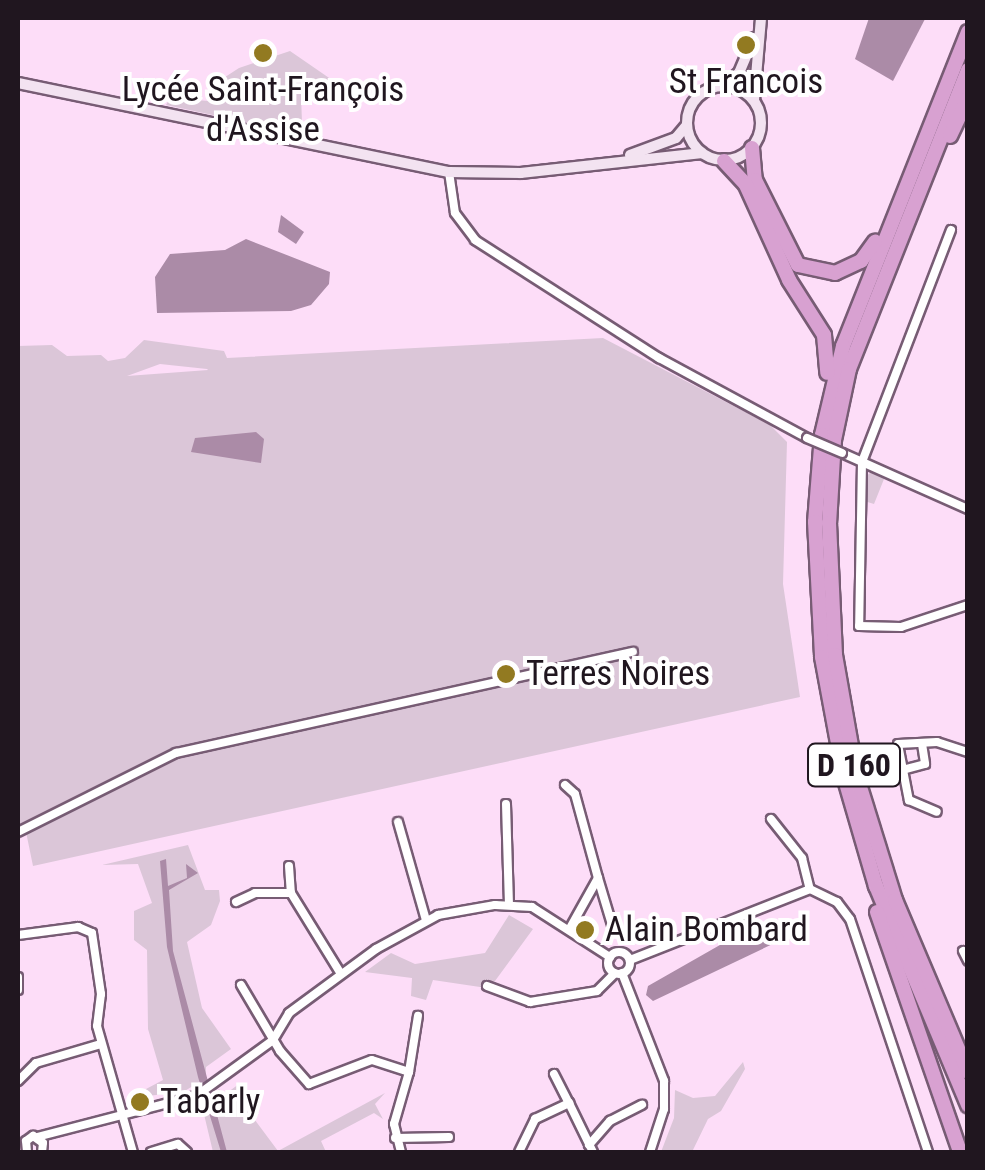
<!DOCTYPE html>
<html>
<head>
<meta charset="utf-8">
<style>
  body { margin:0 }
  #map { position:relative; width:985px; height:1170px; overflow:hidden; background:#fdddf8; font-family:"Roboto Condensed",sans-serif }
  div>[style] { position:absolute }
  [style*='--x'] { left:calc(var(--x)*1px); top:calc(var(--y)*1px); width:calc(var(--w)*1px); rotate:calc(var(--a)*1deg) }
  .green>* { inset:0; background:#dbc6d8 }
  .water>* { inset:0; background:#ab8ba7 }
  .roads { filter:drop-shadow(2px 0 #775c74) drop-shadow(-2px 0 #775c74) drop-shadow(0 2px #775c74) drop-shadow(0 -2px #775c74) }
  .street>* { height:8px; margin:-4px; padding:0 4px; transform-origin:4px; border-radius:4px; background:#fff }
  .street>.ring { margin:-4px; padding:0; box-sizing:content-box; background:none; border:8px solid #fff; border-radius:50% }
  .secondary>* { height:10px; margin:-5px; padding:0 5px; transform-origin:5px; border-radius:5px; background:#f3e3f1 }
  .secondary>.ring { margin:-5px; padding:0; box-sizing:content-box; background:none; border:10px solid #f3e3f1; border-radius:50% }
  .highway>* { height:14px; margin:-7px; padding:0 7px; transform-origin:7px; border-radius:7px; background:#d8a1d1 }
  .bridges { filter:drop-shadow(2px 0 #775c74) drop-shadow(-2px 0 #775c74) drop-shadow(0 2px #775c74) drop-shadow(0 -2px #775c74) }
  .street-bridge>* { height:8px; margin:-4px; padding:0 4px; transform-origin:4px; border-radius:4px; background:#fff }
  .dots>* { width:28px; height:28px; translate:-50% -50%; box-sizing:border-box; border:5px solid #fff; border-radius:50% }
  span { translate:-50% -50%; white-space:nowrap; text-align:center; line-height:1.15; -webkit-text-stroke:8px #fff; paint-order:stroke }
  .shield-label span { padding:2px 8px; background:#fff; border:2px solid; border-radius:8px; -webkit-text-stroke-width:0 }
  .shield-label { font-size:32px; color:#20161f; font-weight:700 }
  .poi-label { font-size:35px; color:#20161f }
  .left { translate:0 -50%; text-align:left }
  .frame { position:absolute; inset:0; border:20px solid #20161f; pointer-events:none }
</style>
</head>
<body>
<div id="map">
  <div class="green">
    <div style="clip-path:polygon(290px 51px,335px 82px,301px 96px,302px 122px,273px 128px,166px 105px,170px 98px,209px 101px,219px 81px,239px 68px)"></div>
    <div style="clip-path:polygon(evenodd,603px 338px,770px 425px,787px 442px,783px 584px,800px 697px,33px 866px,25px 827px,18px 829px,18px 346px,52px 345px,67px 356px,101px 355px,108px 361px,125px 358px,144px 340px,224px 351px,227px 358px,603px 338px,160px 364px,207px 369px,208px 370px,127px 376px,160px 364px)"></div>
    <div style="clip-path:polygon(871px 472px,884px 479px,874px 504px,861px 500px,862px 480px)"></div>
    <div style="clip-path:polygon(188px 845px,205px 890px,219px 890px,220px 901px,211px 925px,187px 942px,202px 1008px,231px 1049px,206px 1067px,206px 1078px,183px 1092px,129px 1098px,163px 1080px,148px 1029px,147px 950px,134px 940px,134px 911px,152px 903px,138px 864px,102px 865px)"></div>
    <div style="clip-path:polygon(509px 915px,533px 929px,495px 981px,480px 987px,433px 980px,426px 1000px,411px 996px,412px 978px,365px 972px,391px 953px,415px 964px,485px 953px)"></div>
    <div style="clip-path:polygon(743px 1062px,745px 1069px,721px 1111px,708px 1119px,692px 1152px,661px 1152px,674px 1118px,675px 1090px,693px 1098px,715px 1096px)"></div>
    <div style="clip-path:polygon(239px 1084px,254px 1106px,249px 1112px,278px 1151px,385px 1093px,375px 1104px,383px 1119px,374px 1113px,321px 1141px,326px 1152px,213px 1152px,202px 1106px,219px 1089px,224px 1095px)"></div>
  </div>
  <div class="water">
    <div style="clip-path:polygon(869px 18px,925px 19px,893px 81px,855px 59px)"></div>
    <div style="clip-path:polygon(281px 215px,304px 232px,296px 244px,278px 232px)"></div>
    <div style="clip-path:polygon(246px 239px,330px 272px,329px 284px,311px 305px,291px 311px,157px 313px,155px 277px,170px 254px,225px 250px)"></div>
    <div style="clip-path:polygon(256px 432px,264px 439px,261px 463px,191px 452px,195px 438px)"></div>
    <div style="clip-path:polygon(166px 859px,168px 886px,187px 878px,186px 864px,198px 873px,169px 890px,173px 951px,227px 1152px,221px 1152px,198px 1077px,167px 947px,160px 861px)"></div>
    <div style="clip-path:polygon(792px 924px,801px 926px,779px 941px,653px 1001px,646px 995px,648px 986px,741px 933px,750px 938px)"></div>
  </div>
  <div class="roads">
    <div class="street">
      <div style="--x:449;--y:172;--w:41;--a:81.7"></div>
      <div style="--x:455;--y:213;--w:34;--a:53"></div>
      <div style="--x:475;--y:240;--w:219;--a:32.7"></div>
      <div style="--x:659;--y:358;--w:168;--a:28.4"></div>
      <div style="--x:951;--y:230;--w:248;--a:111"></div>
      <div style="--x:862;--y:462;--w:164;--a:91"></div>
      <div style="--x:859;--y:626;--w:42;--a:1.4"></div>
      <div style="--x:901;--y:627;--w:71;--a:-18.2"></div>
      <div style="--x:842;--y:453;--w:138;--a:24"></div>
      <div style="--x:922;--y:744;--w:20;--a:81"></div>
      <div style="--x:925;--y:764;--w:23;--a:165"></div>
      <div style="--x:903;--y:770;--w:26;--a:-101"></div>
      <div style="--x:898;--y:744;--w:39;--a:-3"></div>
      <div style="--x:937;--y:742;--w:33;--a:18"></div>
      <div style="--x:903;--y:770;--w:31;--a:79"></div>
      <div style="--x:909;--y:800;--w:30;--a:23"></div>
      <div style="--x:565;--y:785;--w:13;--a:42"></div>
      <div style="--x:575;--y:794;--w:87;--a:74.7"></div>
      <div style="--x:598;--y:878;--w:57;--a:119.2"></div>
      <div style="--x:506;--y:804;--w:101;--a:88.3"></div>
      <div style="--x:771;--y:819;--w:50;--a:51.5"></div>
      <div style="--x:802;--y:858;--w:32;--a:76"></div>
      <div style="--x:398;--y:822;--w:102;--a:74.1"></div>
      <div style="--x:18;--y:832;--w:177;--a:-26.6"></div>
      <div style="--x:176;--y:753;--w:468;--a:-12.5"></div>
      <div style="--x:289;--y:866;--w:27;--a:86"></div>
      <div style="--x:291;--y:893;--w:95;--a:58.3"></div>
      <div style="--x:598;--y:878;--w:52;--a:73.3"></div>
      <div style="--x:810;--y:889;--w:30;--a:26"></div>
      <div style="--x:837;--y:902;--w:21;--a:53"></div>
      <div style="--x:850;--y:919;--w:246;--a:71.5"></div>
      <div style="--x:236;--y:902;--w:21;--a:-25"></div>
      <div style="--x:255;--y:893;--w:36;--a:0"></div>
      <div style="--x:18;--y:935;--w:61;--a:-7.6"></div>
      <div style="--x:78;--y:927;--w:15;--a:23"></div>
      <div style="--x:92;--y:933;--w:62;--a:81.6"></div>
      <div style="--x:101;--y:994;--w:32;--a:97"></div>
      <div style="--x:97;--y:1026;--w:131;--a:74.1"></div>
      <div style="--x:963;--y:951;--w:11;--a:63"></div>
      <div class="ring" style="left:608px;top:952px;width:14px;height:14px"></div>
      <div style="--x:630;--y:960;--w:193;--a:-21.5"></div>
      <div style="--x:622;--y:973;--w:116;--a:68.7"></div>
      <div style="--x:664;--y:1081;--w:28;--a:90"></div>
      <div style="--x:664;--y:1109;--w:45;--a:108"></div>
      <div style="--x:18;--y:977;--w:13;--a:90"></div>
      <div style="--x:241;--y:985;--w:77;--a:59.4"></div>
      <div style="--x:280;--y:1051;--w:44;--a:48.7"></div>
      <div style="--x:309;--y:1084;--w:67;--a:-20.9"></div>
      <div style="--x:372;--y:1060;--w:39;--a:18"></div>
      <div style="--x:409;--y:1072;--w:54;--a:106.1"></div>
      <div style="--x:394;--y:1124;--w:29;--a:76"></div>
      <div style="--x:487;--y:986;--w:46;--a:20.4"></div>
      <div style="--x:530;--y:1002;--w:68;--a:-9.3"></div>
      <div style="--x:597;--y:991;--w:25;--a:-45"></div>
      <div style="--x:409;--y:1072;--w:57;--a:-80.9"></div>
      <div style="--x:554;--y:1074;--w:33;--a:63"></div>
      <div style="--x:18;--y:1081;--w:25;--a:-45"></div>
      <div style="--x:36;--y:1063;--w:68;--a:-16.3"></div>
      <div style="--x:37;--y:1137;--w:164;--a:-14.5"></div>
      <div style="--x:196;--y:1096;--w:95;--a:-36"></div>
      <div style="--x:273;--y:1040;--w:31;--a:-59"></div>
      <div style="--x:289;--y:1013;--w:108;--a:-36.3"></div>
      <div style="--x:376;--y:949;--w:71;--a:-28.7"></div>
      <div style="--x:438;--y:915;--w:58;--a:-10"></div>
      <div style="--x:495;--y:905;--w:37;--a:3"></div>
      <div style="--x:532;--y:907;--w:93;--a:32.7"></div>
      <div style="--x:395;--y:1138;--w:54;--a:-1.1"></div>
      <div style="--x:589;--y:1145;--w:32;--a:-49"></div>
      <div style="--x:610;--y:1121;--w:36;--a:-27"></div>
      <div style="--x:27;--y:1152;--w:11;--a:-95"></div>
      <div style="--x:26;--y:1141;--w:9;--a:-36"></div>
      <div style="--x:33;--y:1136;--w:12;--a:35"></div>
      <div style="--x:43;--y:1143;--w:9;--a:96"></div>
      <div style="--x:151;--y:1152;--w:28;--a:-17"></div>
      <div style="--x:178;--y:1144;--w:12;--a:42"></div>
      <div style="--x:519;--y:1152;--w:37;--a:-64"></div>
      <div style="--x:535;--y:1119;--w:38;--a:-25"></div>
      <div style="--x:569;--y:1103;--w:55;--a:63.9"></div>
    </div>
    <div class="secondary">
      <div style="--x:18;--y:83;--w:440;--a:11.7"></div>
      <div style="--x:449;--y:172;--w:72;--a:0.8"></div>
      <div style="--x:521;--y:173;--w:182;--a:-6.3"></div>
      <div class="ring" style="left:687px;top:86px;width:64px;height:64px"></div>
      <div style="--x:724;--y:86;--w:20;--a:-41"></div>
      <div style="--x:739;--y:73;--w:38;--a:-67"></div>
      <div style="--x:754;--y:100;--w:82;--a:-85.1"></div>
      <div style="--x:630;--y:155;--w:49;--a:-20.3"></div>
      <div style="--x:676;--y:138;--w:17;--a:-50"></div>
    </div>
    <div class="highway">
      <div style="--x:968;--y:32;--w:338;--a:111.7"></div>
      <div style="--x:843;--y:346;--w:91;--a:103.3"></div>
      <div style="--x:822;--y:435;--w:87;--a:94.6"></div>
      <div style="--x:815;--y:522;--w:135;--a:87"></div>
      <div style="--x:822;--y:657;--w:121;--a:79.5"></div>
      <div style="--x:844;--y:776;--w:115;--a:73.8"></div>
      <div style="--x:876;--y:886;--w:238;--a:67.2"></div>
      <div style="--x:968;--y:70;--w:322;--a:111.7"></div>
      <div style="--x:849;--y:369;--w:73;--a:101.9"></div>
      <div style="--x:834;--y:440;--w:83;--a:93.4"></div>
      <div style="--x:829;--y:523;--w:132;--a:87.4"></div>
      <div style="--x:835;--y:655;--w:121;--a:80"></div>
      <div style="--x:856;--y:774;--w:132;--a:72.8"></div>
      <div style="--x:895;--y:900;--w:187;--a:67"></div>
      <div style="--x:950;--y:136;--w:42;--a:-64.7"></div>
      <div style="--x:752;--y:148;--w:32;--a:85"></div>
      <div style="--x:755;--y:180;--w:95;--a:63.2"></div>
      <div style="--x:798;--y:265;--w:38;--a:12"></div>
      <div style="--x:835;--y:273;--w:29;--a:-25"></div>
      <div style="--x:861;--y:261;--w:24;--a:-54"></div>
      <div style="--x:724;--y:161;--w:33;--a:47"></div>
      <div style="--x:746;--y:185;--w:104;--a:65.6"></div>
      <div style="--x:789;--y:280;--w:65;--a:57.5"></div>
      <div style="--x:824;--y:335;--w:38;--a:85"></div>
      <div style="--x:877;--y:912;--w:254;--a:70.9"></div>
    </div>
  </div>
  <div class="bridges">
    <div class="street-bridge">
      <div style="--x:807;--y:438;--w:38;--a:23"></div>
    </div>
  </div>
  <div class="dots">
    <div style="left:746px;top:45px;background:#927a21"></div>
    <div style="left:263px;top:53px;background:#927a21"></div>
    <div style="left:506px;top:674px;background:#927a21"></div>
    <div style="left:585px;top:930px;background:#927a21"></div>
    <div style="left:140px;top:1102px;background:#927a21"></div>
  </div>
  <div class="shield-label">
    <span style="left:854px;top:765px">D 160</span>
  </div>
  <div class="poi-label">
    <span style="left:746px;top:82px">St Francois</span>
    <span style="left:263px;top:110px">Lycée Saint-François<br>d'Assise</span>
    <span class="left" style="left:526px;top:674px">Terres Noires</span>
    <span class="left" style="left:605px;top:930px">Alain Bombard</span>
    <span class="left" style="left:160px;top:1102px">Tabarly</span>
  </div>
  <div class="frame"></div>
</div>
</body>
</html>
